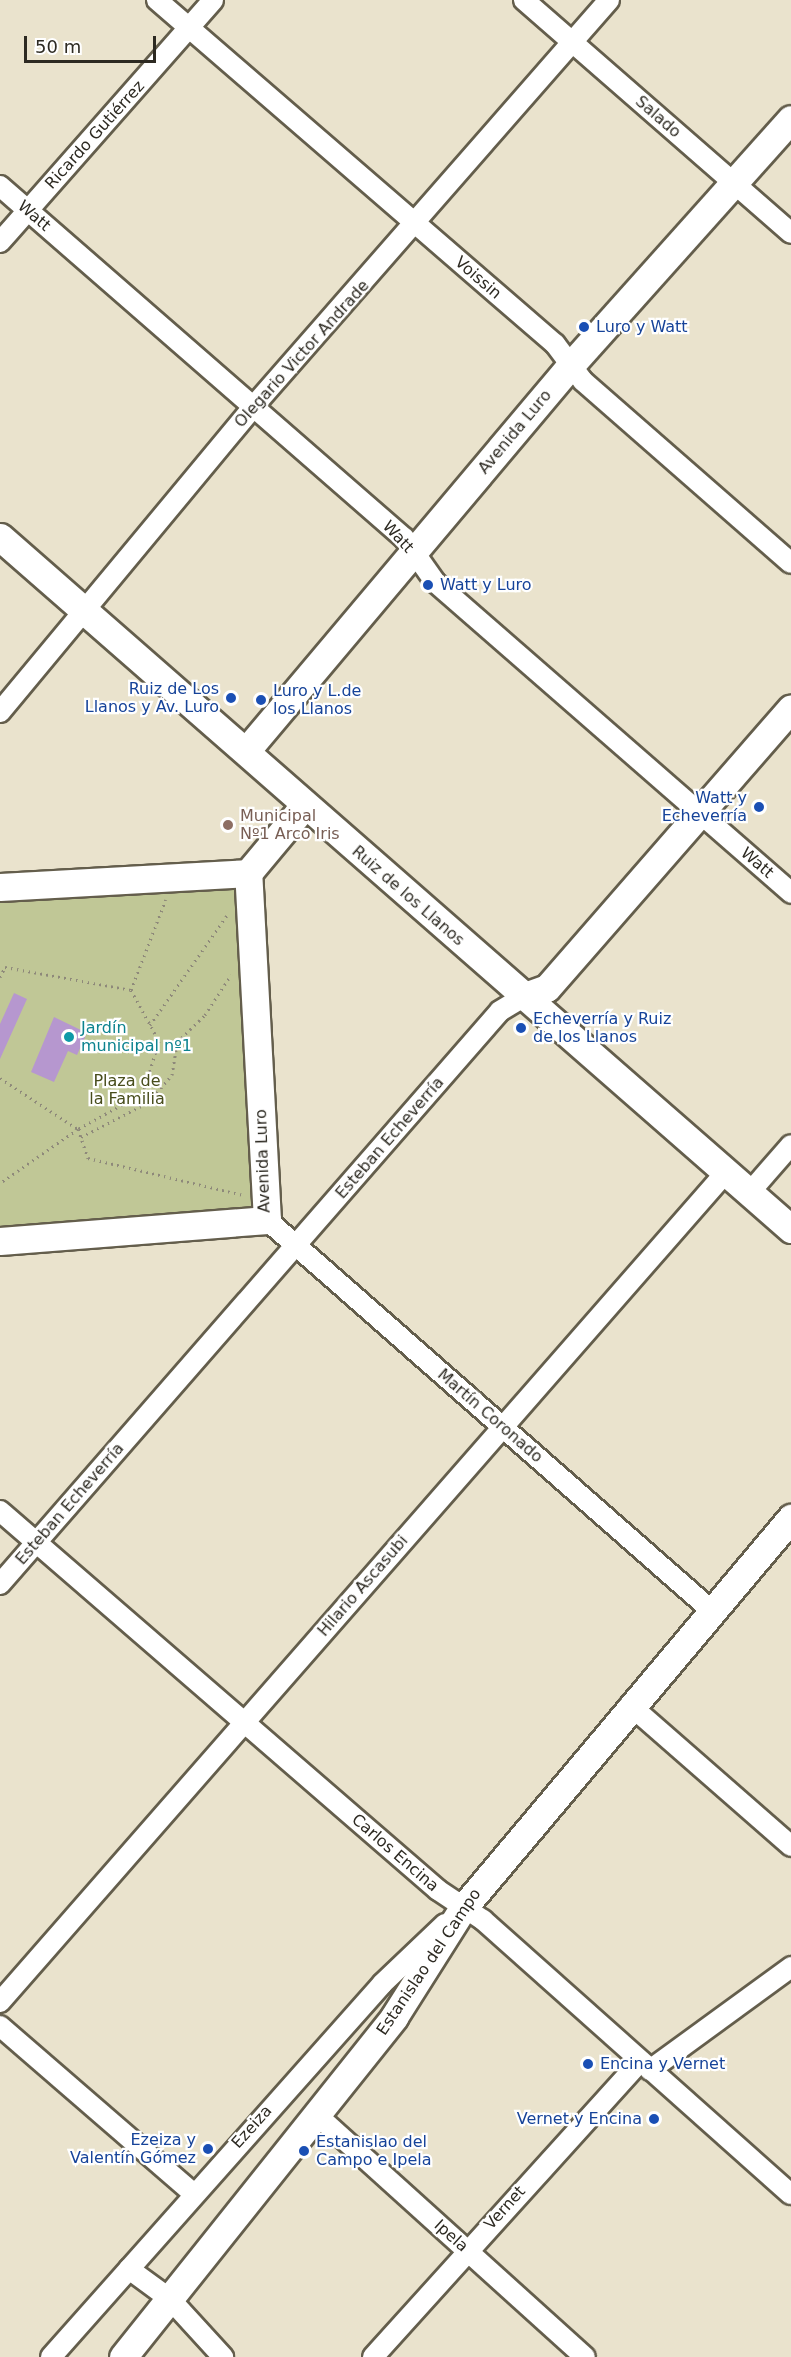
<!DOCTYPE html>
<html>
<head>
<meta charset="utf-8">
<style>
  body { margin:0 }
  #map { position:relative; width:791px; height:2357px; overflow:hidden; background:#eae3cd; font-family:"DejaVu Sans",sans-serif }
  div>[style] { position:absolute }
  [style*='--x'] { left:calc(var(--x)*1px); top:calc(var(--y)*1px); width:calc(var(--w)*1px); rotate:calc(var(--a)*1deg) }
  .green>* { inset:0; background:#c0c796 }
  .building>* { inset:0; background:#b697cf }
  .path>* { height:3px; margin-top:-1.5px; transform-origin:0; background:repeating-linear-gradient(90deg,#8e897a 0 1.5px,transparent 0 6px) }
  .roads { filter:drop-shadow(2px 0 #645e4c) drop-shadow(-2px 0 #645e4c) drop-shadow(0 2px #645e4c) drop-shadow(0 -2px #645e4c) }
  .street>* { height:20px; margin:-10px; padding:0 10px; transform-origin:10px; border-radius:10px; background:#fff }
  .secondary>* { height:27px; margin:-13.5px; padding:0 13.5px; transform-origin:13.5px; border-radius:13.5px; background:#fff }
  .dots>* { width:16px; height:16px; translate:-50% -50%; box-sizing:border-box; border:3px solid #fff; border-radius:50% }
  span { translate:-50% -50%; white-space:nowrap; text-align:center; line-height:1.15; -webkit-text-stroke:4.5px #fff; paint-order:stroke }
  .street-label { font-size:16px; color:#2d2a22 }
  .transit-label { font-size:16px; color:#164399 }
  .left { translate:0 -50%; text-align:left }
  .right { translate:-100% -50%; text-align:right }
  .education-label { font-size:16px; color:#785e54 }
  .culture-label { font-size:16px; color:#0d838f }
  .park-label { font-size:16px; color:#484d1c }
  .scale { position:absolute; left:24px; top:36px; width:132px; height:27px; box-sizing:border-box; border:3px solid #2d2a22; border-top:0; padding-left:8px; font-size:18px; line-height:21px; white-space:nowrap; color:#2d2a22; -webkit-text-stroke:4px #fff; paint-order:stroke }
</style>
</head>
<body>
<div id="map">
  <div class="green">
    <div style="clip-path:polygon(239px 879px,262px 1209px,0 1228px,0 893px)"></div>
  </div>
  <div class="building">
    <div style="clip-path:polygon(14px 993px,27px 999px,0 1059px,0 1024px)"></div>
    <div style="clip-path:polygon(54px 1017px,87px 1033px,77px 1055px,68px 1051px,54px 1082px,31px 1072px)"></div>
  </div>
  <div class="path">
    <div style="--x:0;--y:977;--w:11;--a:-63"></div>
    <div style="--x:5;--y:967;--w:128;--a:10.3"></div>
    <div style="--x:131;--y:990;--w:58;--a:61.2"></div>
    <div style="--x:159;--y:1041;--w:54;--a:107.1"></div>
    <div style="--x:143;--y:1093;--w:74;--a:151"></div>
    <div style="--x:78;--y:1129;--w:95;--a:145.3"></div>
    <div style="--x:131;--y:990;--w:97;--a:-69"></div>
    <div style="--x:150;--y:1025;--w:136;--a:-54.9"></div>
    <div style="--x:0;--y:1078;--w:93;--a:33.2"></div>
    <div style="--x:78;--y:1129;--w:31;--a:71"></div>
    <div style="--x:88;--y:1158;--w:159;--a:13.4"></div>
    <div style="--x:81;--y:1137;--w:76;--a:-27.2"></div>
    <div style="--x:149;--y:1102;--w:35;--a:-50"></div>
    <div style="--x:172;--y:1075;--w:33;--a:-81"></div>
    <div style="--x:177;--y:1042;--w:39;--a:-44"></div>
    <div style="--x:205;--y:1015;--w:48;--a:-57"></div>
  </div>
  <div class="roads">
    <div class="street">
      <div style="--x:157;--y:0;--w:526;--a:40.84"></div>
      <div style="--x:555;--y:344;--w:46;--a:52.9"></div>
      <div style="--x:583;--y:381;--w:276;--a:41.2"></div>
      <div style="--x:524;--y:0;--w:354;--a:41.1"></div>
      <div style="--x:0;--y:186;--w:536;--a:41.07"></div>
      <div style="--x:404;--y:538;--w:54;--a:54.8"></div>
      <div style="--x:435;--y:582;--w:473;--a:41.1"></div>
      <div style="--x:0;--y:242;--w:322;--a:-48.6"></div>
      <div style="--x:0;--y:712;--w:395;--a:-50.3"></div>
      <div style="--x:252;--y:408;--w:542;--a:-48.81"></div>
      <div style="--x:750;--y:1192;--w:62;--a:-48.9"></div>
      <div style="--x:267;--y:1220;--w:592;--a:41.3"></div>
      <div style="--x:0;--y:1511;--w:579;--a:40.87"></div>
      <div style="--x:438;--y:1890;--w:54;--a:33.7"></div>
      <div style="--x:483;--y:1920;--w:412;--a:41.7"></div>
      <div style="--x:0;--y:1584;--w:760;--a:-48.89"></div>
      <div style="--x:500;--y:1011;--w:29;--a:-31"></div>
      <div style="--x:630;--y:1705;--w:214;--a:41.2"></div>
      <div style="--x:0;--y:2002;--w:1103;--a:-48.82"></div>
      <div style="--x:0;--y:2026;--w:257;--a:40.9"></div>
      <div style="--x:650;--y:2070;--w:175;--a:-36.1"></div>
      <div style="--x:317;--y:2115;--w:361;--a:42.1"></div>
      <div style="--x:129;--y:2269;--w:51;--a:36.2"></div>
      <div style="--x:170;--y:2299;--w:79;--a:47.6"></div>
      <div style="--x:51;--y:2357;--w:499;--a:-48.4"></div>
      <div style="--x:382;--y:1984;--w:87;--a:-43.6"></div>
      <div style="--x:373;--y:2357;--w:399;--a:-47.9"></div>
    </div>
    <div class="secondary">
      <div style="--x:0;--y:537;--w:1051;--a:41.18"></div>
      <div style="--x:246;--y:751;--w:503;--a:-49.92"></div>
      <div style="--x:570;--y:366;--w:331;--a:-48.2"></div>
      <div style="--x:0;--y:887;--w:248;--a:-3.2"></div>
      <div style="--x:525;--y:996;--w:23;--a:-20"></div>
      <div style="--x:547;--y:988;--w:371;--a:-48.9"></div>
      <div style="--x:0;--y:1241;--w:268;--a:-4.5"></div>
      <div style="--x:267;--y:1220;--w:348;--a:-93.1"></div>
      <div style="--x:248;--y:873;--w:87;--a:-50.1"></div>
      <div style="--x:123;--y:2357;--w:435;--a:-51.4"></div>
      <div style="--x:394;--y:2017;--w:129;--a:-57.7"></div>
      <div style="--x:463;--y:1908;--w:510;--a:-49.94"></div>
    </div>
  </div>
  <div class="dots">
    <div style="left:584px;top:327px;background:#1a4fb4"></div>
    <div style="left:428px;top:585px;background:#1a4fb4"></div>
    <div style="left:231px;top:698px;background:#1a4fb4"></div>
    <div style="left:261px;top:700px;background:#1a4fb4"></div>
    <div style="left:759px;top:807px;background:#1a4fb4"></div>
    <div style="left:228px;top:825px;background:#8d6e63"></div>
    <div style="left:521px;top:1028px;background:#1a4fb4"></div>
    <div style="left:69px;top:1037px;background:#0f9aa8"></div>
    <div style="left:588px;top:2064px;background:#1a4fb4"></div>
    <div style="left:654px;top:2119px;background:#1a4fb4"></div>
    <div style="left:208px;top:2149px;background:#1a4fb4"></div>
    <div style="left:304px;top:2151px;background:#1a4fb4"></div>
  </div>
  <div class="street-label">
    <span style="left:658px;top:117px;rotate:41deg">Salado</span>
    <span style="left:95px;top:135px;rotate:-48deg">Ricardo Gutiérrez</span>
    <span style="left:34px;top:216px;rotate:41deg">Watt</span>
    <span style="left:478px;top:278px;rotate:41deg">Voissin</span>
    <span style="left:302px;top:354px;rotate:-48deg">Olegario Victor Andrade</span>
    <span style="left:515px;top:432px;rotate:-50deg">Avenida Luro</span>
    <span style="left:398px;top:537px;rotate:47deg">Watt</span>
    <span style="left:757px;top:863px;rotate:41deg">Watt</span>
    <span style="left:408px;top:896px;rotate:41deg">Ruiz de los Llanos</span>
    <span style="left:390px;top:1138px;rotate:-49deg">Esteban Echeverría</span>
    <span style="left:263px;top:1161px;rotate:-92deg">Avenida Luro</span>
    <span style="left:490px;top:1416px;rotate:41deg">Martín Coronado</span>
    <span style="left:70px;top:1504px;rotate:-49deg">Esteban Echeverría</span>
    <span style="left:363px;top:1586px;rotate:-49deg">Hilario Ascasubi</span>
    <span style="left:395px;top:1853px;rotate:41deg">Carlos Encina</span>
    <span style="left:429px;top:1962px;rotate:-56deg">Estanislao del Campo</span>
    <span style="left:252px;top:2127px;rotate:-48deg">Ezeiza</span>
    <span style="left:505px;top:2208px;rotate:-48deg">Vernet</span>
    <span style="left:451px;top:2236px;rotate:42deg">Ipela</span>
  </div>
  <div class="transit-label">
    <span class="left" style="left:596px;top:327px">Luro y Watt</span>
    <span class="left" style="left:440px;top:585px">Watt y Luro</span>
    <span class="right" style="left:219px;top:698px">Ruiz de Los<br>Llanos y Av. Luro</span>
    <span class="left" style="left:273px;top:700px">Luro y L.de<br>los Llanos</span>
    <span class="right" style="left:747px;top:807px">Watt y<br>Echeverría</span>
    <span class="left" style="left:533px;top:1028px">Echeverría y Ruiz<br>de los Llanos</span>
    <span class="left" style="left:600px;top:2064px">Encina y Vernet</span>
    <span class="right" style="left:642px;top:2119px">Vernet y Encina</span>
    <span class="right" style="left:196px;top:2149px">Ezeiza y<br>Valentín Gómez</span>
    <span class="left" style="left:316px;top:2151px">Estanislao del<br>Campo e Ipela</span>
  </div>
  <div class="education-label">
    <span class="left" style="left:240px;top:825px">Municipal<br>Nº1 Arco Iris</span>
  </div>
  <div class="culture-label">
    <span class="left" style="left:81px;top:1037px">Jardín<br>municipal nº1</span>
  </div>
  <div class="park-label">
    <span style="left:127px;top:1090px">Plaza de<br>la Familia</span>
  </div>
  <div class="scale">50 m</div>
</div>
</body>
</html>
